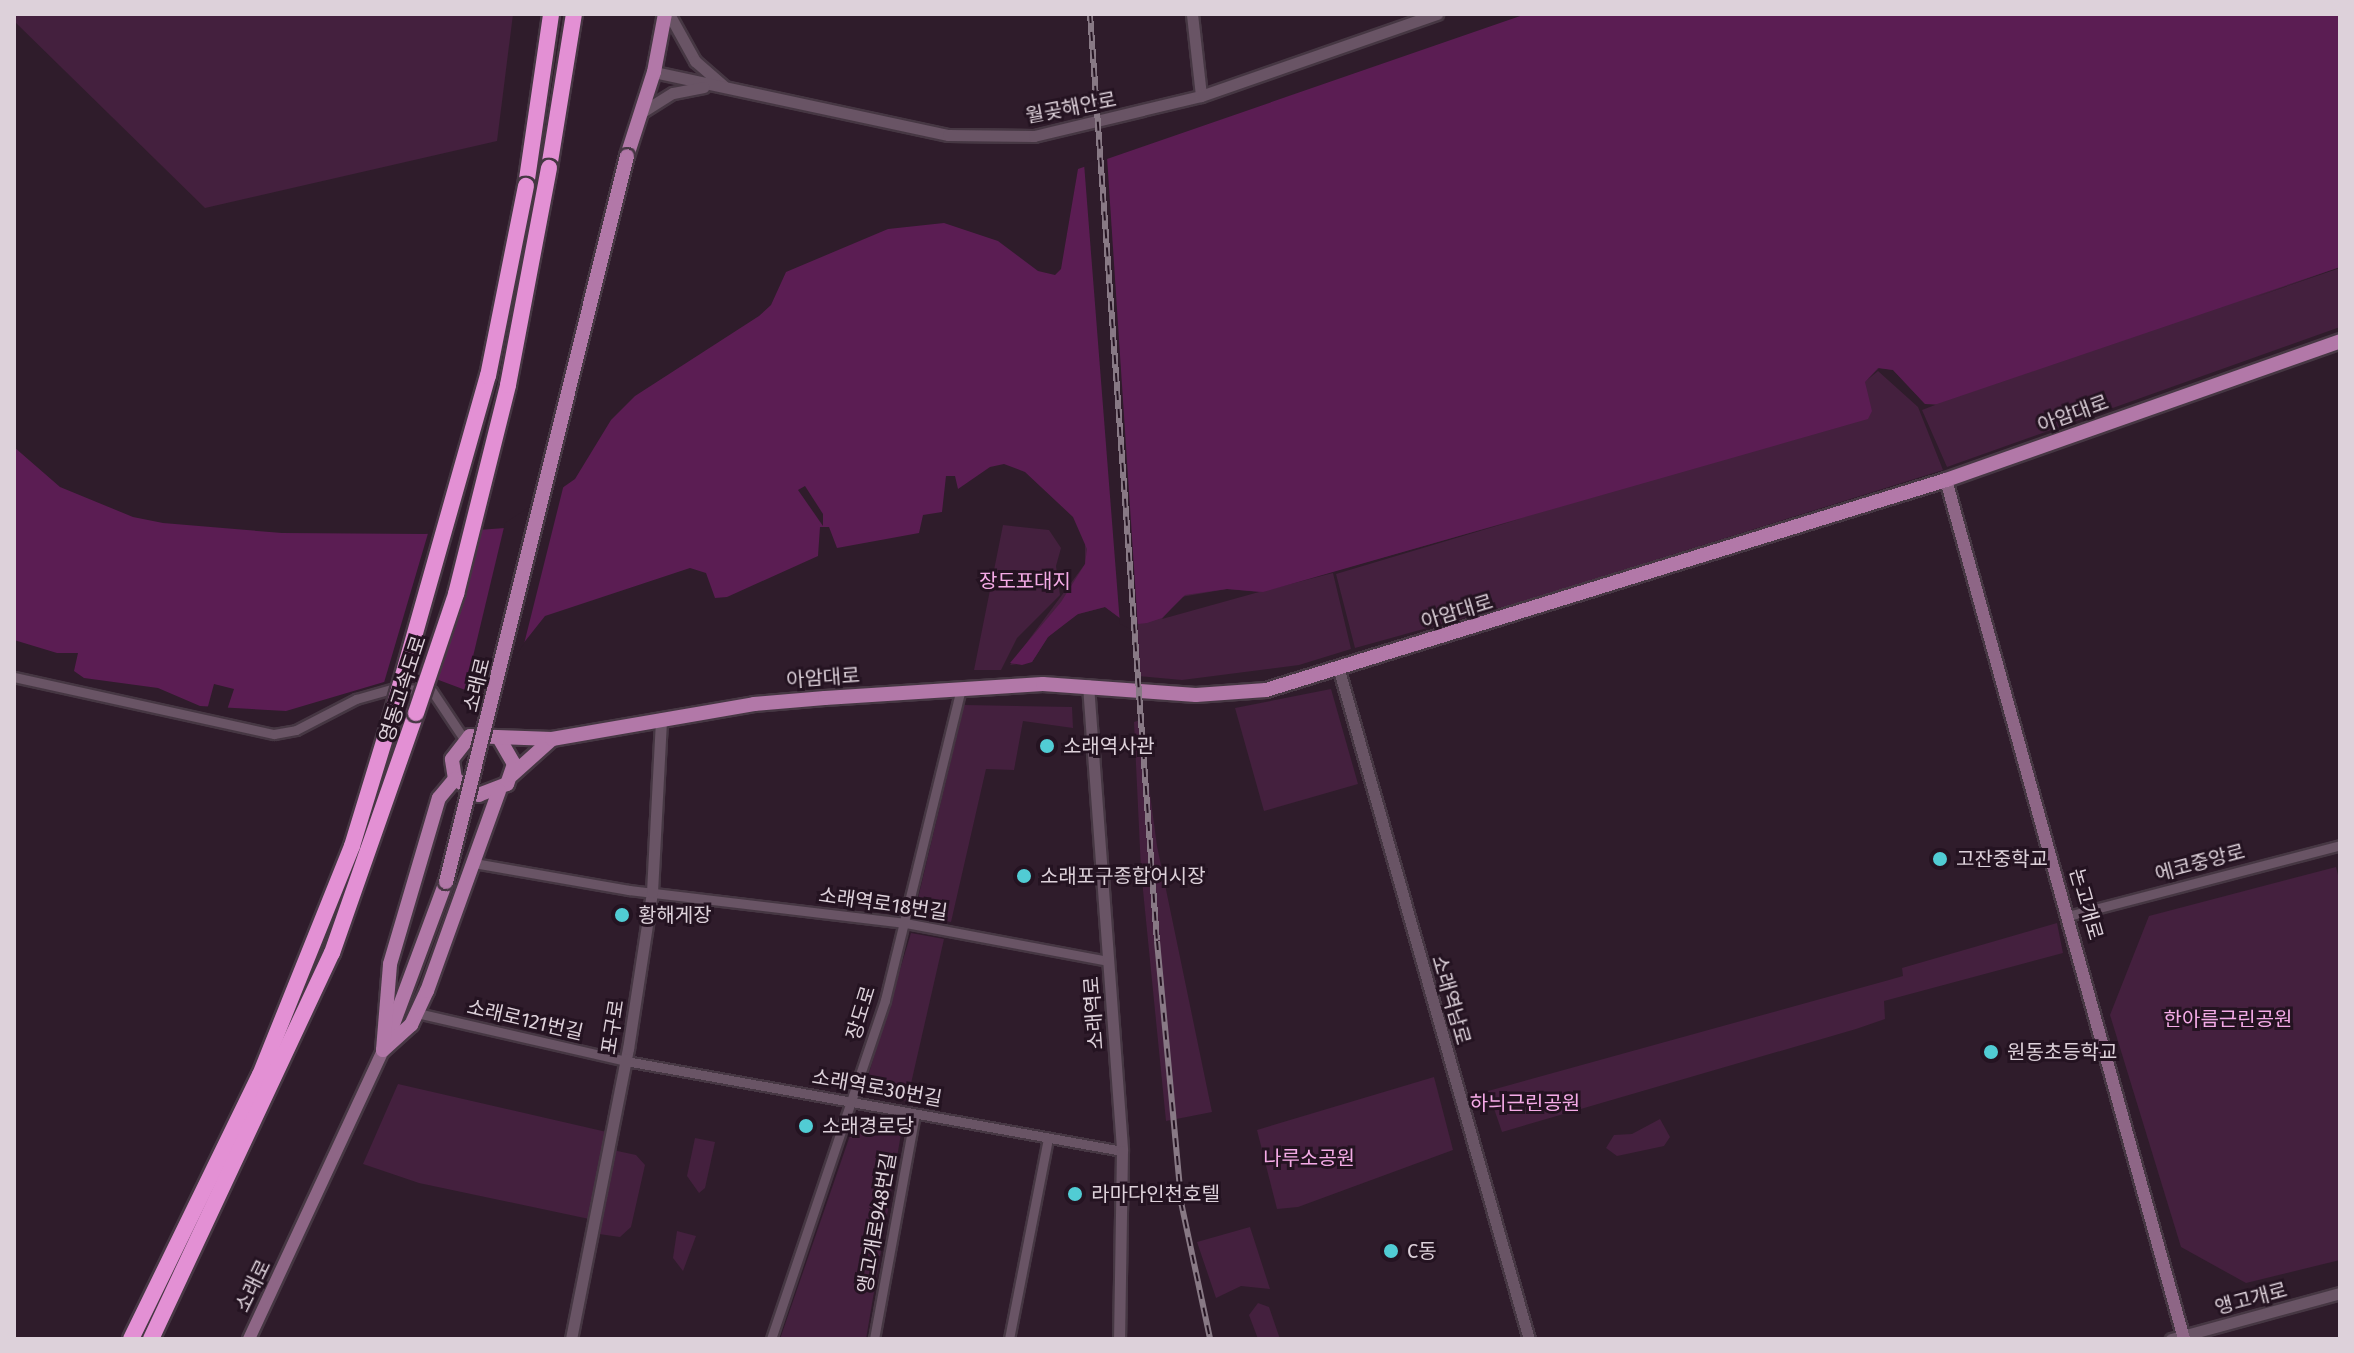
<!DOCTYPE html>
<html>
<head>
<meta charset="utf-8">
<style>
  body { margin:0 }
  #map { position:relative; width:2354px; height:1353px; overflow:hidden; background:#2f1c2b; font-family:"Fira Sans","Noto Sans KR",sans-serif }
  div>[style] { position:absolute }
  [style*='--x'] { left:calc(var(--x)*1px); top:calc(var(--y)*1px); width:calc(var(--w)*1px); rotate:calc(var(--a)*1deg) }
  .green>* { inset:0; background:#44203e }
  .water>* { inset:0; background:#5b1d53 }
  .pier>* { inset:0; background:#2f1c2b }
  .roads { filter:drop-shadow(2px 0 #463743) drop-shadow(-2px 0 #463743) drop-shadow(0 2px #463743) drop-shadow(0 -2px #463743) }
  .minor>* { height:9px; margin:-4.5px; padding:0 4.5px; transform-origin:4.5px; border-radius:4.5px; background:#695465 }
  .tertiary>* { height:11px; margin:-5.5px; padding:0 5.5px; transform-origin:5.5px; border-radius:5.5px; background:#695465 }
  .secondary>* { height:12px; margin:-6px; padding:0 6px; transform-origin:6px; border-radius:6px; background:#8e6686 }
  .primary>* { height:14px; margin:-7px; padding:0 7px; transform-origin:7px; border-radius:7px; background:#b278a8 }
  .motorway>* { height:16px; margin:-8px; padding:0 8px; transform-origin:8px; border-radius:8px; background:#e390d4 }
  .rail>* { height:6px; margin-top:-3px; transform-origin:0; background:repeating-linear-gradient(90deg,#241321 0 9px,#887985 0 18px); box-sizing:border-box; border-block:2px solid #887985 }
  .bridges { filter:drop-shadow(2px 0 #463743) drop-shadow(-2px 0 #463743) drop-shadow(0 2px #463743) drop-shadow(0 -2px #463743) }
  .primary-bridge>* { height:14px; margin:-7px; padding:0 7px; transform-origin:7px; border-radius:7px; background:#b278a8 }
  .motorway-bridge>* { height:16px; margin:-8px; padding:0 8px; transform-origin:8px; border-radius:8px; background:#e390d4 }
  .dots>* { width:22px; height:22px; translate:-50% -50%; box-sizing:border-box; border:4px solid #241321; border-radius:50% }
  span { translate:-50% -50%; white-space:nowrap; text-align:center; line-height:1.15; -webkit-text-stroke:6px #241321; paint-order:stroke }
  .street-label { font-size:20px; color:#ddd1da }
  .park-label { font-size:20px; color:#f5abe7 }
  .poi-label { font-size:20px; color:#ddd1da }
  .left { translate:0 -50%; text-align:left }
  .frame { position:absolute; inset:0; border:16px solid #ddd1da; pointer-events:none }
</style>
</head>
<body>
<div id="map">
  <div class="green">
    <div style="clip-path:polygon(14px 14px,513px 14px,497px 141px,205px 208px,14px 21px)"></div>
    <div style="clip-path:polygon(evenodd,2340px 267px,2253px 298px,2340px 268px,2340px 327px,1947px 467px,1922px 410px,1935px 405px,1925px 404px,1893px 370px,1879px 368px,1866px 381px,1878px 371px,1918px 407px,1943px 470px,1521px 602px,1355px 648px,1336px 574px,1523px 518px,1271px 589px,1333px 573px,1351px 649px,1299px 665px,1182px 680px,1138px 676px,1133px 627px,1105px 607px,1075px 615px,1048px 637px,1032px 662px,1010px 665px,1085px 564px,1085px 543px,1880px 318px,2340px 267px,1227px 589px,1259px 592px,1162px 619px,1181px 597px,1227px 589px)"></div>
    <div style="clip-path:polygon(1003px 525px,1049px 530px,1061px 548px,1056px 566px,1060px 595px,1017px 638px,1001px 670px,974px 670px)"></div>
    <div style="clip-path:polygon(1331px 689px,1358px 784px,1264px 811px,1235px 708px)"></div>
    <div style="clip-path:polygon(964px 705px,1072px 707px,1073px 728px,1023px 721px,1014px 770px,986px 769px,951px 922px,914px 915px)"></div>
    <div style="clip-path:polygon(1140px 720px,1157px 846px,1212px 1112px,1166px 1121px,1141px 870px,1134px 722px)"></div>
    <div style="clip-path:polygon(2336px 867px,2340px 883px,2340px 1260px,2246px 1283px,2181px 1247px,2110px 1015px,2149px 916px)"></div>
    <div style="clip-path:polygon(2057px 923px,2063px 953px,1884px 1001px,1885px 1019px,1856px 1029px,1502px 1132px,1488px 1091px,1889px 980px,1903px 976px,1902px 968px)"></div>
    <div style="clip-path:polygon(911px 933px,944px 939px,907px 1101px,863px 1093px)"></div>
    <div style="clip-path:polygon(1434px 1077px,1453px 1150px,1298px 1207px,1277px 1209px,1257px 1130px)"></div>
    <div style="clip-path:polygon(398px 1084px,611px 1133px,608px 1149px,636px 1155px,645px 1165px,631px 1227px,620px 1237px,592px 1233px,594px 1220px,419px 1183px,363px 1164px)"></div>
    <div style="clip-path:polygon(857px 1115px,903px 1122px,866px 1339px,780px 1339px)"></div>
    <div style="clip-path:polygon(1660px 1119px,1670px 1137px,1664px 1146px,1617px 1156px,1606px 1148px,1614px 1135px,1632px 1134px)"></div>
    <div style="clip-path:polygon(695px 1138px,715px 1142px,705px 1188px,699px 1193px,687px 1176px)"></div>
    <div style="clip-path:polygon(1250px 1227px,1270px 1289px,1241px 1286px,1216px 1298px,1197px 1242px)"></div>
    <div style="clip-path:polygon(677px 1231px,696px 1236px,683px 1271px,673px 1258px)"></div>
    <div style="clip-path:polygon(1258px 1303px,1269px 1307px,1280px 1339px,1258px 1339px,1249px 1315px)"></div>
  </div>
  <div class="water">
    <div style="clip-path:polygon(1526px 14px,2340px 14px,2340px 267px,1937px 404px,1925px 404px,1893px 370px,1878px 368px,1865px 382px,1872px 411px,1868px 419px,1263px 592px,1227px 589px,1185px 595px,1162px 618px,1147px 623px,1129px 625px,1105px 607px,1078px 614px,1048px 637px,1032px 662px,1022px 665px,1010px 663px,1061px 602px,1085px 564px,1087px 549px,1073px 517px,1025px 472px,1004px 464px,990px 467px,958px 489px,955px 476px,946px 476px,942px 512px,923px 515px,919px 533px,837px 548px,829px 527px,820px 527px,818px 556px,727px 597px,715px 598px,706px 573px,690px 568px,545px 616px,488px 688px,468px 691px,436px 679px,384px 682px,286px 711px,200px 706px,158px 688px,84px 678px,74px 671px,78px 653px,57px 653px,14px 640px,14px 447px,60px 487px,133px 517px,163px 523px,282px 533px,425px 534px,505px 528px,575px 479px,611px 420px,635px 396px,759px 316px,771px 305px,786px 272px,888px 229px,944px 223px,998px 241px,1038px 271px,1055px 275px,1061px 269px,1078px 169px)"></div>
  </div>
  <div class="pier">
    <div style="clip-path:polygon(1107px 157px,1138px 629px,1133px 630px,1120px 624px,1084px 163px)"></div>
    <div style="clip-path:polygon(564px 484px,524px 644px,490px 691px,477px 697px,464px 694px,505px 523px)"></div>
    <div style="clip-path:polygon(805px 486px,823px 514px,823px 526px,798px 490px)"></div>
    <div style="clip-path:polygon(482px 527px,437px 683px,383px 686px,429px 530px)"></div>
    <div style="clip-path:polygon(214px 684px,234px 689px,227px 710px,207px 710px)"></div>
  </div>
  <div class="roads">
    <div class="minor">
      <div style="--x:14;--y:677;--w:266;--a:12.4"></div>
      <div style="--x:274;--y:734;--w:22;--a:-10"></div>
      <div style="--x:296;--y:730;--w:68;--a:-27.3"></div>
      <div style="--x:356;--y:699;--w:41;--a:-15.8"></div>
      <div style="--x:395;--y:688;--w:37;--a:5"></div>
      <div style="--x:432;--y:691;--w:58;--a:56.3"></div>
      <div style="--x:474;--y:863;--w:157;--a:9.9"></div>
      <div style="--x:629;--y:890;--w:278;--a:6.8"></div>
      <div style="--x:905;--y:923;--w:207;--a:10.6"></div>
      <div style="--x:2068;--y:916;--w:281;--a:-14.6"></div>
      <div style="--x:417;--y:1013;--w:214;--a:12.9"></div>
      <div style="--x:626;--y:1061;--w:504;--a:10.28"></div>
      <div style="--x:771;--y:1339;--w:358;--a:-71.4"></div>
      <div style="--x:885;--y:1000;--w:320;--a:-76.3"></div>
      <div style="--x:874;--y:1339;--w:229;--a:-79.7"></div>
      <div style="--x:1009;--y:1339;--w:205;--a:-79"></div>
    </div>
    <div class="tertiary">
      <div style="--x:669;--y:14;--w:54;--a:61"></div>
      <div style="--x:695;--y:61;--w:38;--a:41"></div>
      <div style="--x:1192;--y:14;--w:82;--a:83.7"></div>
      <div style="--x:654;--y:72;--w:301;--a:12.1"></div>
      <div style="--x:948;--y:135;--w:86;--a:0.7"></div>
      <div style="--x:1034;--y:136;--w:172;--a:-13.5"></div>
      <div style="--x:1201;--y:96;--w:250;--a:-19.2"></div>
      <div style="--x:642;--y:112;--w:36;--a:-32"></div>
      <div style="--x:673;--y:93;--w:31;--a:-11"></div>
      <div style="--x:1339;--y:670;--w:695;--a:74.15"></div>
      <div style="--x:1088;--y:685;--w:467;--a:85.8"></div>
      <div style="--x:1122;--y:1151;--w:188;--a:90.9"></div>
      <div style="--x:571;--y:1339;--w:296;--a:-78.9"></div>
      <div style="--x:628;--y:1049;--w:159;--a:-81.3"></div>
      <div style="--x:652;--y:892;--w:174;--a:-87"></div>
      <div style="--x:2171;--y:1339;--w:175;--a:-15.2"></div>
    </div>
    <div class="secondary">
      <div style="--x:1946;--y:480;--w:891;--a:74.51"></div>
      <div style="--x:249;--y:1339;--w:319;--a:-65.1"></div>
    </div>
    <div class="primary">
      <div style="--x:627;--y:156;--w:88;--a:-72.2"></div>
      <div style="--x:654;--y:72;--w:59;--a:-79.3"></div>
      <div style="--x:499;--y:738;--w:30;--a:60"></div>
      <div style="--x:514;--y:764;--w:21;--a:109"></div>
      <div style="--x:507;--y:784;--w:30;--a:159"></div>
      <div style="--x:479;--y:795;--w:29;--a:-146"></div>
      <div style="--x:455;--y:779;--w:20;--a:-99"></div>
      <div style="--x:452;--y:759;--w:29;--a:-52"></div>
      <div style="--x:470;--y:736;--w:82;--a:2.1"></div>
      <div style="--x:552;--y:739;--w:54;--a:138"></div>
      <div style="--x:552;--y:739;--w:205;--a:-9.8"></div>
      <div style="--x:754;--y:704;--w:71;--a:-4.8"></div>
      <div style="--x:825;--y:698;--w:218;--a:-3.7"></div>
      <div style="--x:1043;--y:684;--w:153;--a:4.1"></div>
      <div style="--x:1196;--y:695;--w:70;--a:-4.1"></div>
      <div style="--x:1266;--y:690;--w:712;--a:-17.16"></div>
      <div style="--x:1946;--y:480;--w:418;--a:-19.4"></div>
      <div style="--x:386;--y:1043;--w:172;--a:-69.6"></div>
      <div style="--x:383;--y:1050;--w:38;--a:-42"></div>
      <div style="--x:411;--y:1025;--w:38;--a:-65"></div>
      <div style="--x:427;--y:991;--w:213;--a:-70.2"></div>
      <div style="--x:383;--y:1050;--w:86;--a:-85.3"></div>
      <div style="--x:390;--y:964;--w:173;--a:-73.6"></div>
      <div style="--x:439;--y:798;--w:25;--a:-50"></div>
    </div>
    <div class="motorway">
      <div style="--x:549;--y:168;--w:156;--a:-80.8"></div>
      <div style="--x:526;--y:186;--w:174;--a:-81.7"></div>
      <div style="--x:131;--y:1339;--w:294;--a:-64"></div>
      <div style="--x:260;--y:1075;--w:247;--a:-68.1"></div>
      <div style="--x:352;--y:846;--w:127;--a:-73"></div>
      <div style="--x:151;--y:1339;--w:426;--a:-64.9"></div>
      <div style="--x:332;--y:953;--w:254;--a:-70.7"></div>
    </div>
  </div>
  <div class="rail">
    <div style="--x:1090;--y:14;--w:929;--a:85.87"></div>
    <div style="--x:1157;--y:941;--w:262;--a:84.7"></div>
    <div style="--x:1181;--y:1202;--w:140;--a:78"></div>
  </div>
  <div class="bridges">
    <div class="primary-bridge">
      <div style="--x:446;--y:882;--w:748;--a:-76"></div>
    </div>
    <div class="motorway-bridge">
      <div style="--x:416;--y:713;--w:126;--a:-71.4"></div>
      <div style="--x:456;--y:594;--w:215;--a:-76"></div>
      <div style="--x:508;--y:385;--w:221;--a:-79.3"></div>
      <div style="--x:389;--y:725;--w:363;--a:-74.2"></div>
      <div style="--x:488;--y:376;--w:194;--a:-78.7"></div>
    </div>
  </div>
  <div class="dots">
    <div style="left:1047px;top:746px;background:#51ccd4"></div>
    <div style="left:1940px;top:859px;background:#51ccd4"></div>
    <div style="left:1024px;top:876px;background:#51ccd4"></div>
    <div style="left:622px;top:915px;background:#51ccd4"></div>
    <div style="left:1991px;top:1052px;background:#51ccd4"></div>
    <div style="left:806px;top:1126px;background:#51ccd4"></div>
    <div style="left:1075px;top:1194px;background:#51ccd4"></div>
    <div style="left:1391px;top:1251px;background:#51ccd4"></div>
  </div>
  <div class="street-label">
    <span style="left:1071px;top:108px;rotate:-11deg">월곶해안로</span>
    <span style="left:2073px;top:414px;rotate:-20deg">아암대로</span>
    <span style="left:1457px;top:612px;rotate:-17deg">아암대로</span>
    <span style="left:823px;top:678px;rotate:-4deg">아암대로</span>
    <span style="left:477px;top:685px;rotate:-76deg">소래로</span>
    <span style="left:403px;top:689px;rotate:-72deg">영동고속도로</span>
    <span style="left:2200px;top:863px;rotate:-15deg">에코중앙로</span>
    <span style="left:883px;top:904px;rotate:8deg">소래역로18번길</span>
    <span style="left:2086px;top:904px;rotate:74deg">논고개로</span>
    <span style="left:1451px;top:1000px;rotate:74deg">소래역남로</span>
    <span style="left:861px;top:1013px;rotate:-73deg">장도로</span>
    <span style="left:1094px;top:1013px;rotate:-94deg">소래역로</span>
    <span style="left:525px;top:1020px;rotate:13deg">소래로121번길</span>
    <span style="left:613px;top:1027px;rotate:-81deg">포구로</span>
    <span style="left:877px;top:1088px;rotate:10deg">소래역로30번길</span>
    <span style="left:877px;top:1223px;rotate:-80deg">앵고개로948번길</span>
    <span style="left:253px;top:1286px;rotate:-64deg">소래로</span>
    <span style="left:2251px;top:1299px;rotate:-15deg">앵고개로</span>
  </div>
  <div class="park-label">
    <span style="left:1025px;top:581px">장도포대지</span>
    <span style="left:2228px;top:1019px">한아름근린공원</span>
    <span style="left:1525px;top:1103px">하늬근린공원</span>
    <span style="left:1309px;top:1158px">나루소공원</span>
  </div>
  <div class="poi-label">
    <span class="left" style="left:1063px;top:746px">소래역사관</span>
    <span class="left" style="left:1956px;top:859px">고잔중학교</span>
    <span class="left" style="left:1040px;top:876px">소래포구종합어시장</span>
    <span class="left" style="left:638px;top:915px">황해게장</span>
    <span class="left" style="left:2007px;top:1052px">원동초등학교</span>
    <span class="left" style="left:822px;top:1126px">소래경로당</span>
    <span class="left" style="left:1091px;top:1194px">라마다인천호텔</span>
    <span class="left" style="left:1407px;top:1251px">C동</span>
  </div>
  <div class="frame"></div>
</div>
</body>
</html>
